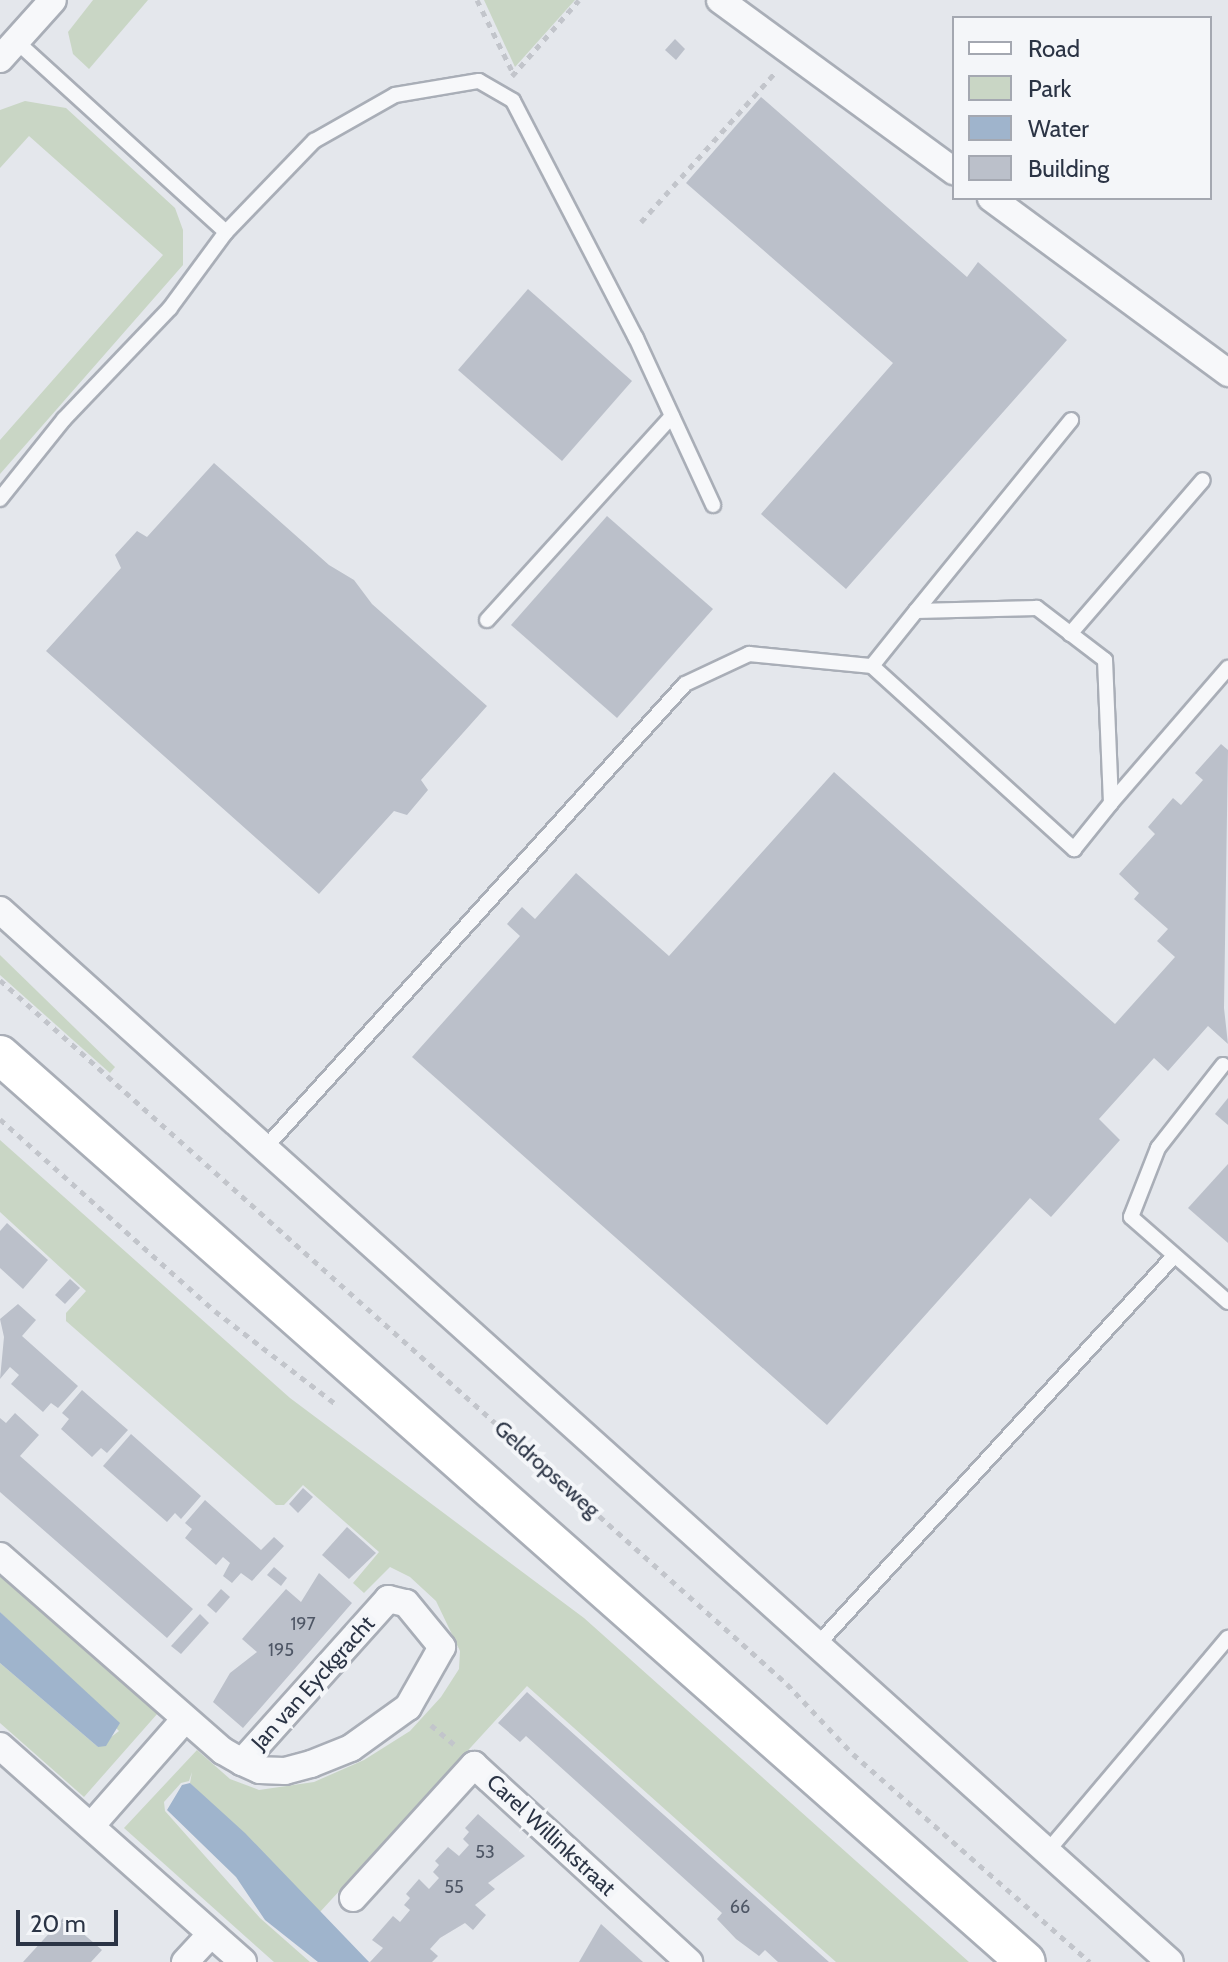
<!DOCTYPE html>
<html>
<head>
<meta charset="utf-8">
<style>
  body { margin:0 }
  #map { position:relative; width:1228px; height:1962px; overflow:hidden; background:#e4e7ec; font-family:Cabin,sans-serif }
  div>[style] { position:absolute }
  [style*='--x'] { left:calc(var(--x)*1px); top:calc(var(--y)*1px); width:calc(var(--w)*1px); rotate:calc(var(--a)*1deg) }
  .green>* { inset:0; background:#c9d6c5 }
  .water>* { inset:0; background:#9fb4cc }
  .building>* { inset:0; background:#bbc0ca }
  .path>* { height:5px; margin-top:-2.5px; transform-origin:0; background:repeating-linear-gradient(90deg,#c2c5cb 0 6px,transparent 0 12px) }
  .roads { filter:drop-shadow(2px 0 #a9aeb7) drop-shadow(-2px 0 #a9aeb7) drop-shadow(0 2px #a9aeb7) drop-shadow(0 -2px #a9aeb7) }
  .service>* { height:14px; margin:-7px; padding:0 7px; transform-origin:7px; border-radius:7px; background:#f7f8fa }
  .minor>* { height:26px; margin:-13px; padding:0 13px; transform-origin:13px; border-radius:13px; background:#f7f8fa }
  .secondary>* { height:38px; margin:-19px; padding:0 19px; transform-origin:19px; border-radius:19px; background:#fff }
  span { translate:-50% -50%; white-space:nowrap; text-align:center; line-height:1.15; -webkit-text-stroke:8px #f4f6f9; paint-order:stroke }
  .number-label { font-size:18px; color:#4f5766 }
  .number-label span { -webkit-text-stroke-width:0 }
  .street-label { font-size:22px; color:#2b3445 }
  .legend { position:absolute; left:952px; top:16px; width:260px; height:184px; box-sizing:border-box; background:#f4f6f9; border:2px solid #a4a8b1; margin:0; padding:10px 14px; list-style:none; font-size:24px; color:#2b3445 }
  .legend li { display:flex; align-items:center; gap:16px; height:40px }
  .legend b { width:40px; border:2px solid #a4a8b1 }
  .scale { position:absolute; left:16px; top:1910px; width:102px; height:36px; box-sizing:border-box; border:4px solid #2b3445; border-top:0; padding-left:10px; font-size:24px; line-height:28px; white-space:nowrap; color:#2b3445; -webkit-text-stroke:6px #f4f6f9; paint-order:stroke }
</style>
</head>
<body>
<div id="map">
  <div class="green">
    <div style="clip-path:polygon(93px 0,148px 0,89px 69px,73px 54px,68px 32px)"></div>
    <div style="clip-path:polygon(484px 0,575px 0,515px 67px)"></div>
    <div style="clip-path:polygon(25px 101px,66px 108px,175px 208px,183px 230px,183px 265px,0 474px,0 440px,163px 255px,29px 136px,0 168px,0 110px)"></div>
    <div style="clip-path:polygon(0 955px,115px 1067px,110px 1073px,0 975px)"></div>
    <div style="clip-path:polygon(0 1140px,290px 1398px,584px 1618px,969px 1962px,836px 1962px,527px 1686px,320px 1912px,190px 1783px,192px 1772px,189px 1781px,181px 1783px,164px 1802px,165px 1811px,260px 1918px,310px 1962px,274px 1962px,124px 1828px,197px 1750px,230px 1779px,259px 1790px,314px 1782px,364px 1760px,410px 1731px,441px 1697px,459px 1669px,460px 1651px,436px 1601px,410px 1577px,390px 1567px,364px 1593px,353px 1583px,379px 1552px,303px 1485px,284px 1505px,276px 1505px,66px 1321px,66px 1313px,86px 1291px,0 1212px)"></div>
    <div style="clip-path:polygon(0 1569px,158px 1713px,84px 1797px,0 1723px,0 1663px,98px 1747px,119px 1731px,0 1612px)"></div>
  </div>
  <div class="water">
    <div style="clip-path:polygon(0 1612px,120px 1723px,106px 1746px,98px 1747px,0 1663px)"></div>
    <div style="clip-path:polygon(190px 1783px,245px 1833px,369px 1962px,318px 1962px,265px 1920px,236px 1877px,167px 1810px,182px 1785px)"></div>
  </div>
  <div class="building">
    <div style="clip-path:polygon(675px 39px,685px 49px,676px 60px,665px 50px)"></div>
    <div style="clip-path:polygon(761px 97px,967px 277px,978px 262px,1067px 340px,846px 589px,761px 514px,893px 363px,686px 183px)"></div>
    <div style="clip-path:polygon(528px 289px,632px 381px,562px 461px,458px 370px)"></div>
    <div style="clip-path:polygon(214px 463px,329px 565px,354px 580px,372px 604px,487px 706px,421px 780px,428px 790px,407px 815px,394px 811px,319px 894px,46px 651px,121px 568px,115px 555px,137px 531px,147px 537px)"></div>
    <div style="clip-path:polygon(607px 516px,713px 609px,617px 718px,511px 625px)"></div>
    <div style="clip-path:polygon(1221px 744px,1228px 750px,1224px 1008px,1228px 1044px,1208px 1026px,1168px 1071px,1154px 1058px,1099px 1119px,1120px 1140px,1051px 1217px,1030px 1198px,827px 1425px,412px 1057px,520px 936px,507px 924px,522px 907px,535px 919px,576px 873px,669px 956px,834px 772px,1115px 1024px,1175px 957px,1157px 941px,1168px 929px,1134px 899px,1139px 893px,1119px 874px,1155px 834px,1148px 827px,1173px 798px,1181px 805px,1203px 780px,1195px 773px)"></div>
    <div style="clip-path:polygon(1228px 1098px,1228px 1125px,1215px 1114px)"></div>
    <div style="clip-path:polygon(1228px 1164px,1228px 1243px,1188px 1208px)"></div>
    <div style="clip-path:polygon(7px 1223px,48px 1260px,23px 1289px,0 1268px,0 1231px)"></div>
    <div style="clip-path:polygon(70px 1279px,80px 1288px,65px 1304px,55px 1295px)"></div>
    <div style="clip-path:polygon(18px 1304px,36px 1320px,22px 1336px,78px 1386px,58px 1408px,51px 1403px,43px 1412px,11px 1384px,19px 1375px,10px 1367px,0 1379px,4px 1337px,0 1319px)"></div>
    <div style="clip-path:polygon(82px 1390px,128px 1430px,107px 1453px,101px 1448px,92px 1457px,61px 1429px,69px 1419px,62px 1413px)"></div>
    <div style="clip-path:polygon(15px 1413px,39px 1435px,20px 1456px,193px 1609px,167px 1638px,0 1492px,0 1418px,6px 1423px)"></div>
    <div style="clip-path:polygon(131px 1434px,201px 1496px,181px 1519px,175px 1513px,167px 1522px,103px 1466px)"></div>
    <div style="clip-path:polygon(303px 1488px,313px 1497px,298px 1513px,289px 1504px)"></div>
    <div style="clip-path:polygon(205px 1500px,261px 1550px,274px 1537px,284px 1546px,252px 1581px,241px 1573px,232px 1583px,223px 1576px,230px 1563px,223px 1557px,216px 1565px,185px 1538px,192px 1529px,185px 1523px)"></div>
    <div style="clip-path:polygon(347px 1527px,376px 1553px,349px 1579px,322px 1555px)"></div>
    <div style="clip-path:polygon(274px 1567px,287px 1578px,281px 1586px,267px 1575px)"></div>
    <div style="clip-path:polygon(319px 1573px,352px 1603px,243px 1728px,213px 1702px,230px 1673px,257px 1652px,242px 1639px,286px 1589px,301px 1602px)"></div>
    <div style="clip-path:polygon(221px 1589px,230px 1597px,216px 1613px,207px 1605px)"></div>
    <div style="clip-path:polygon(200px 1614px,209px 1623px,181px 1654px,171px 1646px)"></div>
    <div style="clip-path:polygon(527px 1692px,646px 1799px,829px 1962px,778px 1962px,765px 1950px,759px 1956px,736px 1939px,717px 1919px,722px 1913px,699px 1892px,526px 1736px,520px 1742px,498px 1723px)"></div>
    <div style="clip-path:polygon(478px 1814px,525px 1856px,488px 1883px,495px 1889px,475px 1905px,486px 1915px,473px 1930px,465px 1923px,440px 1938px,430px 1949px,438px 1956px,432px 1962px,370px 1962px,383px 1948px,372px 1940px,393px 1916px,400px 1922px,410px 1910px,404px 1905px,410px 1898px,406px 1894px,419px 1879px,429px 1889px,439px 1878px,433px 1872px,439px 1865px,435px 1861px,448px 1847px,459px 1856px,469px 1845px,463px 1839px,469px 1832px,465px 1828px)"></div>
    <div style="clip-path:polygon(64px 1917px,102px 1950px,91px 1962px,23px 1962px)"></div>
    <div style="clip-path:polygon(601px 1924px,643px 1962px,579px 1962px)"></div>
  </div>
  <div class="path">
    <div style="--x:477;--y:0;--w:81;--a:63.7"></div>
    <div style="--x:512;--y:76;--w:101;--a:-48.6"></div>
    <div style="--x:641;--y:222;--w:199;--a:-48.1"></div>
    <div style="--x:0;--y:980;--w:1056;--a:41.81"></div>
    <div style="--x:787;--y:1684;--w:96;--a:46.7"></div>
    <div style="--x:853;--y:1754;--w:315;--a:41.3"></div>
    <div style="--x:0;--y:1119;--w:288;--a:41.8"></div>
    <div style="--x:215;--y:1311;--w:154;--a:37.6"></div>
    <div style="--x:431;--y:1725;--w:30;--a:40"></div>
  </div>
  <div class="roads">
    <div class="service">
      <div style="--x:16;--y:41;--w:284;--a:42.3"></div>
      <div style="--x:0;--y:499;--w:102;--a:-51.3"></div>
      <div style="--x:64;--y:419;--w:153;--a:-46.3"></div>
      <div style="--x:170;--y:308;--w:94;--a:-53.6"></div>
      <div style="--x:226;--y:232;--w:127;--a:-46"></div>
      <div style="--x:314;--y:141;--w:93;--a:-29.6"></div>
      <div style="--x:395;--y:95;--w:85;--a:-9.5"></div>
      <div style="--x:479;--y:81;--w:39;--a:30"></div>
      <div style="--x:513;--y:101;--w:267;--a:62.6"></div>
      <div style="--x:636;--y:338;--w:184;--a:65.2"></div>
      <div style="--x:916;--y:611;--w:246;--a:-50.9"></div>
      <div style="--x:487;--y:620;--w:275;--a:-47.8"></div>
      <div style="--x:1070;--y:634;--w:203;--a:-49.2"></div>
      <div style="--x:1111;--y:803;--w:179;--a:-49.1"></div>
      <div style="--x:1223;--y:1065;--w:105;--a:128.1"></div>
      <div style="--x:1158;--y:1148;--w:74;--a:111.4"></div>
      <div style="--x:1131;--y:1217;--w:129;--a:41.2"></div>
      <div style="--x:264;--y:1149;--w:627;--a:-47.84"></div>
      <div style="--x:685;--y:684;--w:71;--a:-25.1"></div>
      <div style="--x:749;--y:654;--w:124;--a:5.6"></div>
      <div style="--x:872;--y:666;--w:273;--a:42.2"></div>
      <div style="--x:1074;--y:849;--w:59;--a:-51.2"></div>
      <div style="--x:1111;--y:803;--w:143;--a:-92.4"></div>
      <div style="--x:1105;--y:660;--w:86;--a:-142.6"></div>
      <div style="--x:1037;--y:608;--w:121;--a:178.6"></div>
      <div style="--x:916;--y:611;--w:70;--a:128.7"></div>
      <div style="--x:819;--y:1643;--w:525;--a:-47.47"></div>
      <div style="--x:1046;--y:1853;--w:282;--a:-49.8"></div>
    </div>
    <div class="minor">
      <div style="--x:720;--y:0;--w:290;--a:36.2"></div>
      <div style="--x:0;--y:59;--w:79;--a:-48.1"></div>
      <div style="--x:991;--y:198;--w:295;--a:36.4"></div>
      <div style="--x:0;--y:910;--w:1573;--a:41.96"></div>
      <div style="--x:0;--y:1556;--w:296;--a:41.2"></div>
      <div style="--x:223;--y:1751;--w:22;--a:30"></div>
      <div style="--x:388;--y:1599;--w:18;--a:13"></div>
      <div style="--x:406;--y:1603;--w:57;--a:50.7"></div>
      <div style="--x:442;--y:1647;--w:69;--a:119.5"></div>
      <div style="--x:408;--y:1707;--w:70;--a:144.3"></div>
      <div style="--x:351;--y:1748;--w:43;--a:158.2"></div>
      <div style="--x:311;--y:1764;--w:27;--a:165"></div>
      <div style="--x:285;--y:1771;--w:25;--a:-178"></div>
      <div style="--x:260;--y:1770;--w:20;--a:-156"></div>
      <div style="--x:242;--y:1762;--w:219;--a:-48.1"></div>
      <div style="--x:0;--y:1746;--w:325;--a:41.6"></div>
      <div style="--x:91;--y:1826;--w:142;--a:-48.7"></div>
      <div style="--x:353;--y:1898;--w:180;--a:-47.7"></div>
      <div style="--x:474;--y:1765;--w:292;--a:42.5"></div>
      <div style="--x:185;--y:1962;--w:38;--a:-47"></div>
    </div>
    <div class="secondary">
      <div style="--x:0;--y:1055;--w:1369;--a:41.48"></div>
    </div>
  </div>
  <div class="number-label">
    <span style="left:303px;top:1624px">197</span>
    <span style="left:281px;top:1650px">195</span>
    <span style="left:485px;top:1852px">53</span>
    <span style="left:454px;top:1887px">55</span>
    <span style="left:740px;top:1907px">66</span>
  </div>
  <div class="street-label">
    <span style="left:547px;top:1469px;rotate:42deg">Geldropseweg</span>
    <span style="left:313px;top:1683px;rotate:-48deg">Jan van Eyckgracht</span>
    <span style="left:551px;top:1835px;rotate:43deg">Carel Willinkstraat</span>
  </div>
  <ul class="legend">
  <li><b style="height:10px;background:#fff"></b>Road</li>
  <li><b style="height:22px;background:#c9d6c5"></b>Park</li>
  <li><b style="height:22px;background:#9fb4cc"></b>Water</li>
  <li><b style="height:22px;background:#bbc0ca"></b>Building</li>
  </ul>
  <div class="scale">20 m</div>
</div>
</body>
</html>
